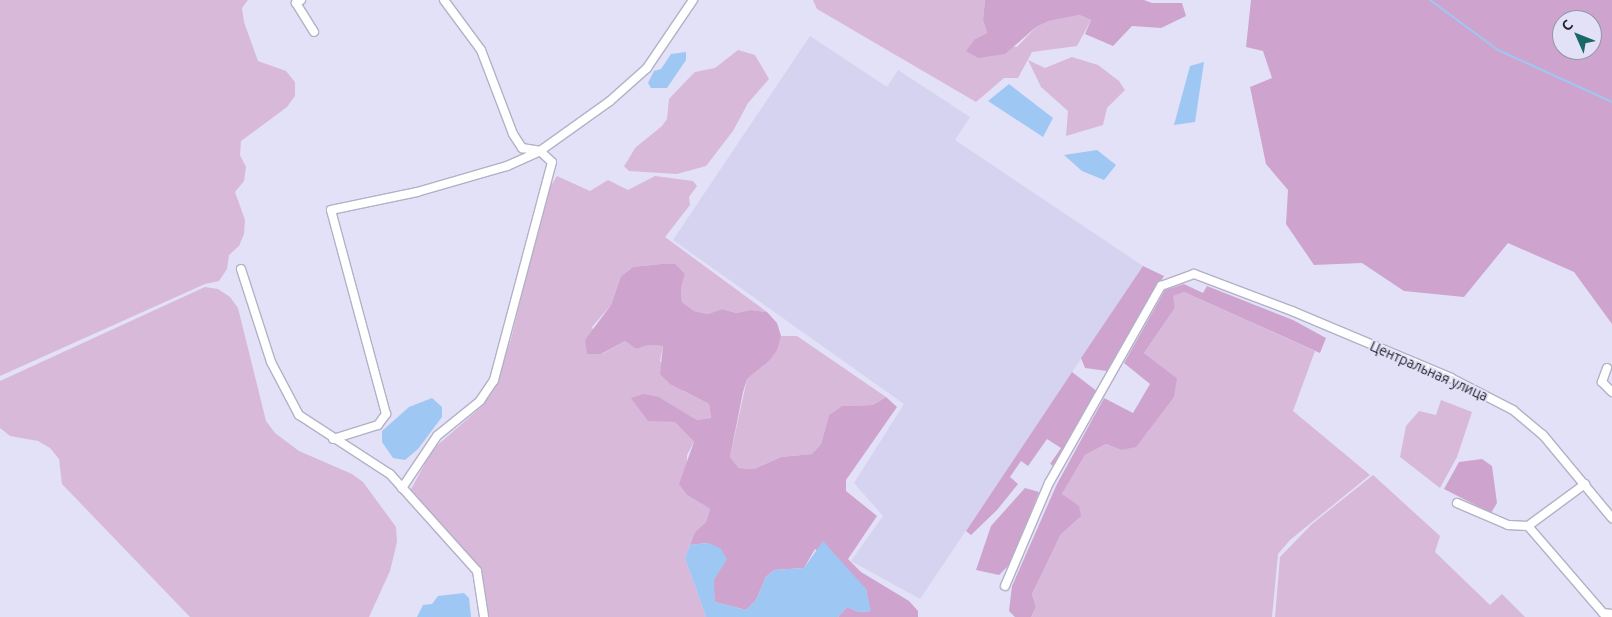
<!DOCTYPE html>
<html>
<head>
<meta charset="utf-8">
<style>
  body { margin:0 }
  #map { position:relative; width:1612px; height:617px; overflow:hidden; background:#e2e1f7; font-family:Ubuntu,sans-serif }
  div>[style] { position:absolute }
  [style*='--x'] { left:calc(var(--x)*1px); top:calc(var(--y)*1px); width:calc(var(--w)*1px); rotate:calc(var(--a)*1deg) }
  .built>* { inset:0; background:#d5d3f0 }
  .green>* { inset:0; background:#d9b9d9 }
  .forest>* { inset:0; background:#cea4cf }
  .water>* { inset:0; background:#9ec7f3 }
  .stream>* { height:2px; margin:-1px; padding:0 1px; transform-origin:1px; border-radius:1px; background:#9ec7f3 }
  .roads { filter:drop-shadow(1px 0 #b2b1c6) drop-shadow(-1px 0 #b2b1c6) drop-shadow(0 1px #b2b1c6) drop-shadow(0 -1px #b2b1c6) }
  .minor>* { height:8px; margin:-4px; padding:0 4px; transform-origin:4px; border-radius:4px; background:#fff }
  span { translate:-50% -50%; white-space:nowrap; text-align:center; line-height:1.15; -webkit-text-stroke:4px #e2e1f7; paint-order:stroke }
  .street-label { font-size:14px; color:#202028 }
  .north { position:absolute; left:1552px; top:10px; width:50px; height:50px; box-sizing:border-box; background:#e2e1f7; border:1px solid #9494a4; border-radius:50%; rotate:314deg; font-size:14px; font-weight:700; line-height:20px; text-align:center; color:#202028 }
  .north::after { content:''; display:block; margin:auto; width:18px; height:22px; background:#196766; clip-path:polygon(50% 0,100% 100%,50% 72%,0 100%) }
</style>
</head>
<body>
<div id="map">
  <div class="built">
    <div style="clip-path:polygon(810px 36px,887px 87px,898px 70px,970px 117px,955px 140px,1143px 266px,920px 599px,851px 561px,883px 516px,854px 483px,904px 404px,673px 240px)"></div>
  </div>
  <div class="green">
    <div style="clip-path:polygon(0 0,248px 0,242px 8px,244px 22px,258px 61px,286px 71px,295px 82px,295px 96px,287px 107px,241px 141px,240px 155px,246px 167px,244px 181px,235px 192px,245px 220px,244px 234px,239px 246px,229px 255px,227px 269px,219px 281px,205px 284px,0 376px)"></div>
    <div style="clip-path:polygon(813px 0,985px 0,983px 20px,987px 33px,975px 39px,1017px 47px,1036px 27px,1049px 21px,1078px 15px,1091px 20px,1077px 46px,1032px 52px,1018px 78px,1004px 78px,976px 102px,817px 9px)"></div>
    <div style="clip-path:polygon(738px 50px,755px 55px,769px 79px,748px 103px,733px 131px,706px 166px,677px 174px,629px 171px,624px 166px,628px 160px,635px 148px,662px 126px,667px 119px,669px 99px,685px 82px,695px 72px,715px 68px)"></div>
    <div style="clip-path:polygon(1072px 57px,1098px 65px,1119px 81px,1125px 90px,1107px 108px,1103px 125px,1066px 136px,1068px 111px,1041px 87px,1028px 60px,1045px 68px)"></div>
    <div style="clip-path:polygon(557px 176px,590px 191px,608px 180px,628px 190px,655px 176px,693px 181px,697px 186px,689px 197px,690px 205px,665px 237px,767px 312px,751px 310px,736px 313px,722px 309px,708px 314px,694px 311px,682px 302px,681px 288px,685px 274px,661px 264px,633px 267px,621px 276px,611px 305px,592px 327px,602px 354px,625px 341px,636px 349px,649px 345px,663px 346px,660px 361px,683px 391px,709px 404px,711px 418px,697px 420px,659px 397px,648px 420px,675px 422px,694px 442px,687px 455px,687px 495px,710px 509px,706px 522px,695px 532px,685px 558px,706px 617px,488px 617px,482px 572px,410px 491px,433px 449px,479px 409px,493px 391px,511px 339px,547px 192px)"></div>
    <div style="clip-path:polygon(205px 287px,218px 289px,230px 297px,238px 308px,266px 421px,275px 433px,299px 451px,352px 474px,363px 482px,396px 527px,397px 542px,390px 571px,369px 617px,190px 617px,62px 484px,59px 459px,50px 448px,38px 441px,10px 436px,0 428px,0 381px)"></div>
    <div style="clip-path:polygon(1184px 292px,1315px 351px,1293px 411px,1370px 475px,1290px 540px,1278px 554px,1272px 617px,1031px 617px,1036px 607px,1032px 594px,1061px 534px,1071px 523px,1072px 504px,1062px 494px,1085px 455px,1106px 444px,1121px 450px,1177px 378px,1144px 353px,1175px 308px,1172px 296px)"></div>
    <div style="clip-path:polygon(781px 336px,797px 336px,886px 397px,873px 405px,842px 406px,829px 415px,821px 444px,812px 454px,781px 457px,754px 469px,739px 468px,730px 457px,747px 379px,769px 361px)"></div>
    <div style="clip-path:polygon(1441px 400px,1472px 412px,1457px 457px,1440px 488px,1400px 457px,1406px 426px,1419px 411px,1436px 415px)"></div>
    <div style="clip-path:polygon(1373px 475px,1440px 536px,1435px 552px,1490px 605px,1502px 594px,1525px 617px,1275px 617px,1280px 557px,1312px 524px)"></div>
  </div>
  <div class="forest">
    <div style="clip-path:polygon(985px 0,1144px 0,1152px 3px,1182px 3px,1186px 16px,1161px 28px,1132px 26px,1113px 46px,1085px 34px,1091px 20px,1079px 15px,1049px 21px,1036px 27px,1005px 54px,978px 58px,966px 51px,975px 39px,987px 33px,983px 20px)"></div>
    <div style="clip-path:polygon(evenodd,1251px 0,1612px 0,1612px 324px,1574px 272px,1508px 243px,1464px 297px,1404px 291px,1362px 263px,1314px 265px,1286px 224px,1288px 190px,1266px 164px,1250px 87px,1272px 78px,1263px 51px,1246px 47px,1251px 0,1562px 20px,1592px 20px,1592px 50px,1562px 50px,1562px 20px)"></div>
    <div style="clip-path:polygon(661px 264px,675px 264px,685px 274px,681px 288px,682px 302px,694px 311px,708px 314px,722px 309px,736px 313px,751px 310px,767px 312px,777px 323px,781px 336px,777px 350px,769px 361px,747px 379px,743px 392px,730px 457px,739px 468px,754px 469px,781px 457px,812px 454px,821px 444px,829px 415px,842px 406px,873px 405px,886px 397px,897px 407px,846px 480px,846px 491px,877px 516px,848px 559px,861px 572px,909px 601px,918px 611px,918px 617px,838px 617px,847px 607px,859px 612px,870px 611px,866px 589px,815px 549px,804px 568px,774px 570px,766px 577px,756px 600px,746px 610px,715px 602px,708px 543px,690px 545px,695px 532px,706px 522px,710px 509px,687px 495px,679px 484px,694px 442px,675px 422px,648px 421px,631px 398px,644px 394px,659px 397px,697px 420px,711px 418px,709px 404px,670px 384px,660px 374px,663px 346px,649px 345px,636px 349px,625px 341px,601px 354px,587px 354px,585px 340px,611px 305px,621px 276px,633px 267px)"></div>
    <div style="clip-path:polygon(1143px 266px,1164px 276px,1107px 371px,1085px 368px,1081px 358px)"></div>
    <div style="clip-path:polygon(1184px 284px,1203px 293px,1207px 286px,1293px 320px,1326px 338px,1320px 353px,1184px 292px,1173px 296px,1175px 308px,1144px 353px,1177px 378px,1174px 397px,1136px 447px,1121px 450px,1106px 444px,1085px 455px,1062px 494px,1079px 506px,1081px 516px,1061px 534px,1032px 594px,1036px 607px,1031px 617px,1015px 617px,1009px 611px,1012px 586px,1057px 484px,1104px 398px,1133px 413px,1150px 384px,1124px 363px,1165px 290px)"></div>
    <div style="clip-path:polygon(1072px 372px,1098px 392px,1055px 467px,1050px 464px,1061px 448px,1047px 439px,1028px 466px,1021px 461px,1010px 477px,1018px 484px,997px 510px,971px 535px,966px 531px)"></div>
    <div style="clip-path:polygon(1482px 459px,1492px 466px,1497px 503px,1491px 513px,1444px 489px,1459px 462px)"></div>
    <div style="clip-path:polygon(1025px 488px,1039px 492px,1011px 563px,999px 575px,976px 570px,991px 526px)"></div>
  </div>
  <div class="water">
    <div style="clip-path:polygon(686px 52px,686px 60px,667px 88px,651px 88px,648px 83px,654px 71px,661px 69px,671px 54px)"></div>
    <div style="clip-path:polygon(1204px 62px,1195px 122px,1174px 125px,1190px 66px)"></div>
    <div style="clip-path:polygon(1009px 84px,1053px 118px,1043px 137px,988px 101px)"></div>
    <div style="clip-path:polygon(1097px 150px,1116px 165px,1104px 180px,1082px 171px,1064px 155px)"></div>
    <div style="clip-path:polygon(432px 398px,442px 407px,442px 417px,418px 449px,405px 460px,393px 458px,382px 442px,382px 431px,409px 407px)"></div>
    <div style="clip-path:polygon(823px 541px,866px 589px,871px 611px,859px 612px,847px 607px,838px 617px,706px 617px,685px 558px,690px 545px,708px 543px,720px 548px,727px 559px,714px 580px,715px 602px,746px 610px,756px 600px,766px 577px,774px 570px,804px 568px)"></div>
    <div style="clip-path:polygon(464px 593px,469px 598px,471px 617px,417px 617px,423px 605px,432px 604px,438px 596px)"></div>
  </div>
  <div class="stream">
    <div style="--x:1430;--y:0;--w:84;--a:36.3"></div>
    <div style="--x:1498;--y:50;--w:125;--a:24.5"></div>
  </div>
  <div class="roads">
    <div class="minor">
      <div style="--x:301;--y:0;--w:6;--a:149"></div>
      <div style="--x:296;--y:3;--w:34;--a:58"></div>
      <div style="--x:444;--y:0;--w:62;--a:53.5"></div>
      <div style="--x:481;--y:50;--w:90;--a:69.1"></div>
      <div style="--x:513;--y:134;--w:17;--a:57"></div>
      <div style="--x:522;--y:148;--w:18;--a:9"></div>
      <div style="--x:540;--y:151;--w:86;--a:-35.5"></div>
      <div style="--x:610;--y:101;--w:50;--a:-41.7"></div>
      <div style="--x:647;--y:68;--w:82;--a:-55.9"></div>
      <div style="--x:241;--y:269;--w:98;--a:72.1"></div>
      <div style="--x:271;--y:362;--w:60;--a:62.2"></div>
      <div style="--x:299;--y:415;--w:108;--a:33"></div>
      <div style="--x:390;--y:474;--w:130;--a:48.1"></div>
      <div style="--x:477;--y:571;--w:47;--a:81.3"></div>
      <div style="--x:1607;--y:368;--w:15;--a:110"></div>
      <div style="--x:1602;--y:382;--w:14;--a:45"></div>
      <div style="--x:333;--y:439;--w:47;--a:-17.3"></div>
      <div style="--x:378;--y:425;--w:14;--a:-54"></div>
      <div style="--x:386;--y:414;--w:211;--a:-105.1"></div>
      <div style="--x:331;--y:210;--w:88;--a:-11.8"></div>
      <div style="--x:417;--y:192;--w:94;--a:-16.1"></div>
      <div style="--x:507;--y:166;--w:36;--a:-24"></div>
      <div style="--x:540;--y:151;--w:16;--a:43"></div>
      <div style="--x:552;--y:162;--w:226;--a:104.9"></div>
      <div style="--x:494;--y:380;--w:25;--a:124"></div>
      <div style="--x:480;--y:401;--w:55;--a:140.9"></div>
      <div style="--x:437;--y:436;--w:63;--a:123.9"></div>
      <div style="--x:1457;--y:503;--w:56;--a:23.3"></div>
      <div style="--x:1508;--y:525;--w:20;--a:3"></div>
      <div style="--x:1528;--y:526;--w:115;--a:49.2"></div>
      <div style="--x:1603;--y:613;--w:9;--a:6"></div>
      <div style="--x:1528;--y:526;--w:71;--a:-36.4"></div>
      <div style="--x:1005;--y:586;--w:112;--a:-66.9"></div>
      <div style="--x:1049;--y:483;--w:227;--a:-60.4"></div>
      <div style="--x:1161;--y:286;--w:35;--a:-20"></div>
      <div style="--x:1194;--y:274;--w:105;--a:20.7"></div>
      <div style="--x:1292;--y:311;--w:173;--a:22.8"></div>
      <div style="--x:1451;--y:378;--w:70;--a:27.3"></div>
      <div style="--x:1513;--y:410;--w:39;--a:40"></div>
      <div style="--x:1543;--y:435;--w:108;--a:50.3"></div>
    </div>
  </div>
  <div class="street-label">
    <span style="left:1429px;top:371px;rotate:24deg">Центральная улица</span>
  </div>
  <div class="north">С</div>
</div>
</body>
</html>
